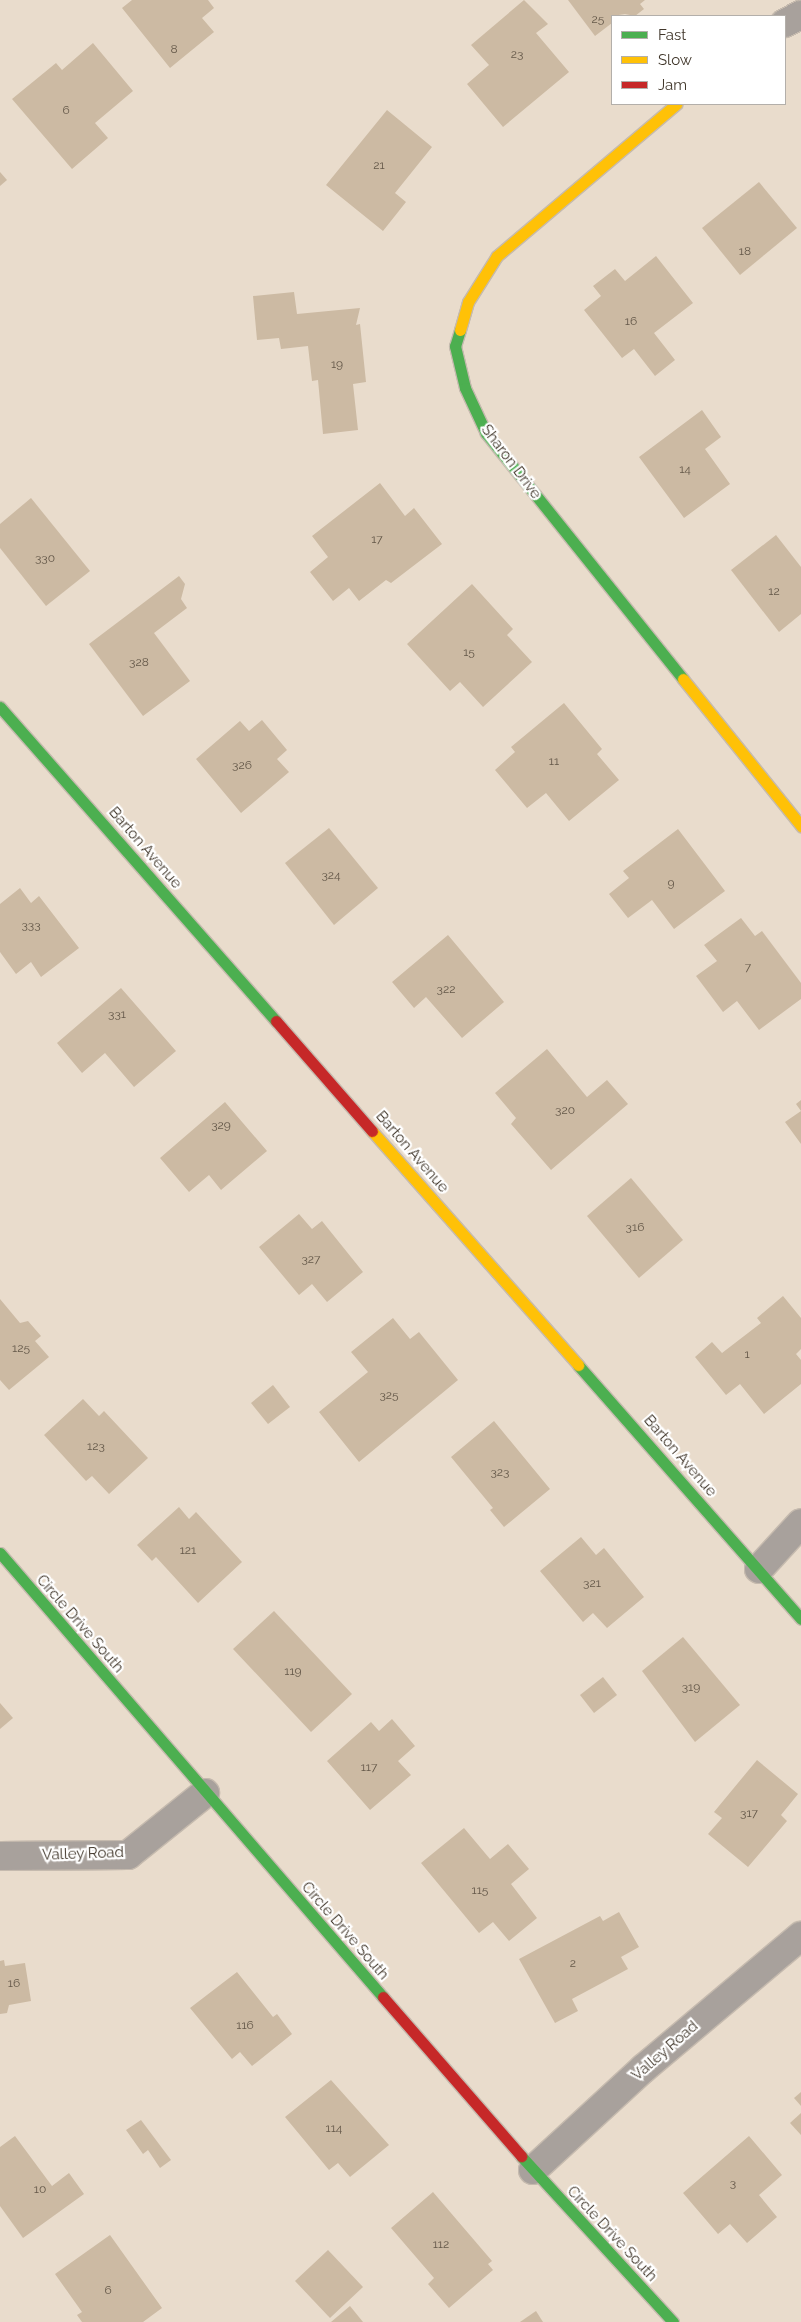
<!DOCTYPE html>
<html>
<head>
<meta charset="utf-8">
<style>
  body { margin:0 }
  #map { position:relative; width:801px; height:2322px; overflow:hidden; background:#e9dccc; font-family:Raleway,sans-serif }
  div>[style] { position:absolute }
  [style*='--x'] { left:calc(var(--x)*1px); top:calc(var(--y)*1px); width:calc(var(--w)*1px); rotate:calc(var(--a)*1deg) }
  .building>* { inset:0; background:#ccbaa3 }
  .roads { filter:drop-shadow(1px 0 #c5baae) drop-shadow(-1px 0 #c5baae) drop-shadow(0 1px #c5baae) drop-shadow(0 -1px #c5baae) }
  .street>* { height:28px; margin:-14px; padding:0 14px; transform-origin:14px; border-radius:14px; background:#a8a19c }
  .fast>* { height:11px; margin:-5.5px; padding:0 5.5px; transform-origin:5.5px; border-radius:5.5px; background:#4caf50 }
  .slow>* { height:11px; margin:-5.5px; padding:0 5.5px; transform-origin:5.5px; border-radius:5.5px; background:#ffc107 }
  .jam>* { height:11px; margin:-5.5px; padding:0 5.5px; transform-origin:5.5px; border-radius:5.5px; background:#c62828 }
  span { translate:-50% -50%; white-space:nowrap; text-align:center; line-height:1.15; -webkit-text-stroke:4.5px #fff; paint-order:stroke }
  .number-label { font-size:12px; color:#645849 }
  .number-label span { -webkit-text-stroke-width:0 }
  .street-label { font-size:15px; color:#41372b }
  .legend { position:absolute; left:611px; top:15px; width:175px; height:90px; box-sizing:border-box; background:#fff; border:1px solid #b3afaa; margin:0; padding:6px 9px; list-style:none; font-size:15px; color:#41372b }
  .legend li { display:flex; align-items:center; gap:10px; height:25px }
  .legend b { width:25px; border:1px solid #b3afaa }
</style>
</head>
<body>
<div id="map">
  <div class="building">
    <div style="clip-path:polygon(132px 0,208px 0,214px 8px,202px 18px,214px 32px,170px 68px,122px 8px)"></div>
    <div style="clip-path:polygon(524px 0,548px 24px,536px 33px,569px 72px,503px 127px,467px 84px,489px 65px,471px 45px)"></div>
    <div style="clip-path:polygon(568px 0,645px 0,640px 4px,644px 9px,635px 16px,625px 14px,612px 16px,612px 23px,595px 36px)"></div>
    <div style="clip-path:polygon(93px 43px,133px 91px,95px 123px,108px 138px,72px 169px,12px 99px,56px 63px,62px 70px)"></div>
    <div style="clip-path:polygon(387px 110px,432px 147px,395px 193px,406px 202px,383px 231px,326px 185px)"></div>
    <div style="clip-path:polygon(0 172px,7px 180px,0 186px)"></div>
    <div style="clip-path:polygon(759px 182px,797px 228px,740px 275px,702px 228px)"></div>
    <div style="clip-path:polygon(656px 256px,693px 303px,654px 333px,675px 360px,655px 376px,634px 349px,622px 358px,584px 310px,601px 296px,593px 286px,615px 269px,625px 281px)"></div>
    <div style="clip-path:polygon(294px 292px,297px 314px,360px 308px,356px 325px,360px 324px,366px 382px,353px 384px,358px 430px,323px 434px,318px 380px,312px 381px,308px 346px,281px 349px,279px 338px,257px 340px,253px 296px)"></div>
    <div style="clip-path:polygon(702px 410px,721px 437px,705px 449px,730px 484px,684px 518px,639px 457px)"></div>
    <div style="clip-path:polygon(380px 483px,405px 516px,414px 508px,442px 544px,391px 583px,386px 580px,359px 601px,349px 588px,333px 601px,310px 572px,328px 557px,312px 536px)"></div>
    <div style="clip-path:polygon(31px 498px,90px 571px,46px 606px,0 548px,0 524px)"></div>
    <div style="clip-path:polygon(776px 535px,801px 567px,801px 614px,779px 632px,731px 570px)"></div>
    <div style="clip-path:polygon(179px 576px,185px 584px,181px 599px,187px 608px,154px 633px,190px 681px,143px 716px,89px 644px)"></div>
    <div style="clip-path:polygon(472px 584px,513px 629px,507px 635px,532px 662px,483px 707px,460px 682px,450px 691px,407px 644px)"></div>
    <div style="clip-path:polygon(564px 703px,602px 749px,597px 754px,619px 780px,569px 821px,546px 793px,527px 808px,495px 770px,515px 752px,511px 747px)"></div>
    <div style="clip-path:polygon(262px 720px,287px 750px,277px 759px,289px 772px,241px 813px,196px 759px,240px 721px,249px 731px)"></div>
    <div style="clip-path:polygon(329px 828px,378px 888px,334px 925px,285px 863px)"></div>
    <div style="clip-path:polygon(678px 829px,725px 891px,674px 929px,652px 900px,628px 918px,609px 894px,629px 878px,623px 871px)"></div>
    <div style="clip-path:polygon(20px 888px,31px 903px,39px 896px,79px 948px,41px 977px,31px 962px,16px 974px,0 952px,0 904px)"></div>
    <div style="clip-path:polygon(741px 918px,755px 936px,762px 931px,801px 983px,801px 999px,759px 1030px,737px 1001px,723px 1012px,696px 976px,717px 961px,704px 945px)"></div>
    <div style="clip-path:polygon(448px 935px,504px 1002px,462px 1038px,426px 997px,414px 1008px,392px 982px)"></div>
    <div style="clip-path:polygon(121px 988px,176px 1051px,134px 1087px,105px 1053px,82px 1073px,57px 1043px)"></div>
    <div style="clip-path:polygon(547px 1049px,587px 1097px,607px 1080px,628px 1104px,551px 1170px,511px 1124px,516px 1118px,495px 1093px)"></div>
    <div style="clip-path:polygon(801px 1100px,801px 1144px,785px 1122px,801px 1111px,796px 1104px)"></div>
    <div style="clip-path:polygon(225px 1102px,267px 1151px,221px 1190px,209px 1175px,189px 1192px,160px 1158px)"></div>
    <div style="clip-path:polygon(631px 1178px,683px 1240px,639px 1278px,587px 1216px)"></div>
    <div style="clip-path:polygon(299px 1214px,312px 1229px,322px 1221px,363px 1272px,327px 1302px,312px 1284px,299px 1295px,259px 1247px)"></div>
    <div style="clip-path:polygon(783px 1296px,801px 1318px,801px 1349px,796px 1354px,801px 1360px,801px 1384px,764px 1414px,740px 1384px,726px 1395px,695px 1357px,712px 1342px,722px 1353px,761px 1323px,757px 1318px)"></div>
    <div style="clip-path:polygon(0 1299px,20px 1323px,28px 1321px,41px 1336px,35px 1341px,49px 1357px,9px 1390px,0 1380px)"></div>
    <div style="clip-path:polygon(393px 1318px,410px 1339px,419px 1332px,458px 1380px,359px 1462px,319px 1412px,368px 1372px,351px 1352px)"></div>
    <div style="clip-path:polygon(273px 1385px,290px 1407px,268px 1424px,251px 1403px)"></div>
    <div style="clip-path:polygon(83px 1399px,99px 1416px,104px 1411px,148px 1458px,109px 1494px,92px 1476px,86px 1481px,44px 1435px)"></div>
    <div style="clip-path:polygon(494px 1421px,550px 1489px,504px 1527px,490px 1510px,493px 1508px,451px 1457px)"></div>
    <div style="clip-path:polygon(179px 1507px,189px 1519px,196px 1512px,242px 1562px,198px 1603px,156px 1557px,152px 1561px,137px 1545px)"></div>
    <div style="clip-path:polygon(581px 1537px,596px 1555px,604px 1548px,644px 1597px,607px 1628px,593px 1613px,583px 1622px,540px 1571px)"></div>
    <div style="clip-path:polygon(274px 1611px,352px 1694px,311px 1732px,233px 1649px)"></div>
    <div style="clip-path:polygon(683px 1637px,740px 1705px,695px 1742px,642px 1671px)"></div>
    <div style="clip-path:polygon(603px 1677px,617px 1695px,594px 1713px,580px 1695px)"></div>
    <div style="clip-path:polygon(0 1703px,13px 1718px,0 1729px)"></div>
    <div style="clip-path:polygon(392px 1719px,415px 1746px,398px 1761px,411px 1775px,370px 1810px,327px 1761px,371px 1722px,379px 1731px)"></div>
    <div style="clip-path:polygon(757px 1760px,798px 1794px,781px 1815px,787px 1821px,748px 1867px,708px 1834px,722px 1818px,714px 1812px)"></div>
    <div style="clip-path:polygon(464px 1828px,490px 1859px,508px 1844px,529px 1869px,511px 1884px,537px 1918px,509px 1941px,493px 1922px,479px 1933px,421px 1863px)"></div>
    <div style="clip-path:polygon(619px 1912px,639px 1947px,621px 1957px,628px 1969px,572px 1999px,578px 2011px,555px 2023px,519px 1959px,600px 1916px,603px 1921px)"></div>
    <div style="clip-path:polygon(4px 1960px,5px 1966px,25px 1963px,31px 2001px,9px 2005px,7px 2013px,0 2014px,0 1961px)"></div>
    <div style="clip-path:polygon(237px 1972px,273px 2017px,277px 2014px,292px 2034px,252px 2066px,240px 2052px,232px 2059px,190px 2008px)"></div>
    <div style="clip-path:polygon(331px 2080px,389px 2145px,350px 2177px,338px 2163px,329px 2170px,285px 2117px)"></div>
    <div style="clip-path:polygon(801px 2092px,801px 2106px,794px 2098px)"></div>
    <div style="clip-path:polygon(801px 2113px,801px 2135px,790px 2123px)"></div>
    <div style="clip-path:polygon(141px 2120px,171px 2160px,160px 2168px,148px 2150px,143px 2154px,126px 2130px)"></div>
    <div style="clip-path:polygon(15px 2136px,52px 2186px,69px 2173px,84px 2194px,23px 2238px,0 2206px,0 2147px)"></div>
    <div style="clip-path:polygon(749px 2136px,782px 2175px,759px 2195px,777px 2217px,747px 2243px,730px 2224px,718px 2234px,683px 2193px)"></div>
    <div style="clip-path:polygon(433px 2192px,492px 2261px,488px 2264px,493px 2270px,449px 2308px,428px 2284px,434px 2278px,391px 2228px)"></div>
    <div style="clip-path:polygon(110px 2235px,162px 2308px,143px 2322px,82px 2322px,77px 2315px,82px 2312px,55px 2274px)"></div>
    <div style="clip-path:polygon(328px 2250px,363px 2287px,330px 2318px,295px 2281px)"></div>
    <div style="clip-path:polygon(350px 2306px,363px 2322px,331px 2322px)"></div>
    <div style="clip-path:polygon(536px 2311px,543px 2322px,520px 2322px)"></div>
  </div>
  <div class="roads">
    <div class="street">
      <div style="--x:785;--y:23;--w:18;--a:-27"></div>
      <div style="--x:759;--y:1569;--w:62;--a:-47.6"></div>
      <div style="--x:0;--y:1856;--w:128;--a:-0.4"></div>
      <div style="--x:128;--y:1855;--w:99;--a:-38.8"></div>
      <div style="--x:533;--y:2170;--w:151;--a:-42.6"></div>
      <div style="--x:644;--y:2068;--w:205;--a:-40.1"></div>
    </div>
    <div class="fast">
      <div style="--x:460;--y:330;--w:17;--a:107"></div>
      <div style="--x:455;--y:346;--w:43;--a:76.6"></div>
      <div style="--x:465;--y:388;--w:50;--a:65"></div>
      <div style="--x:486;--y:433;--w:315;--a:51.3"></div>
      <div style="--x:0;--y:707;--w:418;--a:48.7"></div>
      <div style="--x:578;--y:1365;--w:338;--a:48.7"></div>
      <div style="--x:0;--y:1553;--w:586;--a:49.22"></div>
      <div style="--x:521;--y:2156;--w:225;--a:47.5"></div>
    </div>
    <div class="slow">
      <div style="--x:460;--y:330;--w:29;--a:-74"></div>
      <div style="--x:468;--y:302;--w:54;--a:-57.8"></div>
      <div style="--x:497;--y:256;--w:235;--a:-40.3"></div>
      <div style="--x:683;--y:679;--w:189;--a:51.2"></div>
      <div style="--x:372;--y:1131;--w:312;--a:48.6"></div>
    </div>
    <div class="jam">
      <div style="--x:276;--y:1021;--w:146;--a:48.9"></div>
      <div style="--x:383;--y:1997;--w:211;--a:49"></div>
    </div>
  </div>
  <div class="number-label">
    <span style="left:598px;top:20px">25</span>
    <span style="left:174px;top:50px">8</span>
    <span style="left:517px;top:55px">23</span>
    <span style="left:66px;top:111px">6</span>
    <span style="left:379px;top:166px">21</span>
    <span style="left:745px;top:252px">18</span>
    <span style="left:631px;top:322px">16</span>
    <span style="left:337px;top:365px">19</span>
    <span style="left:685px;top:470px">14</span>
    <span style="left:377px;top:540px">17</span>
    <span style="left:45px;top:559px">330</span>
    <span style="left:774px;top:592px">12</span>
    <span style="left:469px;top:653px">15</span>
    <span style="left:139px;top:663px">328</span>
    <span style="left:554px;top:762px">11</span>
    <span style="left:242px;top:766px">326</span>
    <span style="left:331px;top:876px">324</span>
    <span style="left:671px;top:884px">9</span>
    <span style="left:31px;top:926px">333</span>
    <span style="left:748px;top:968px">7</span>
    <span style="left:446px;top:990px">322</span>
    <span style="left:117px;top:1015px">331</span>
    <span style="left:565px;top:1111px">320</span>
    <span style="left:221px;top:1126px">329</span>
    <span style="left:635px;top:1228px">316</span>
    <span style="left:311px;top:1260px">327</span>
    <span style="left:21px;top:1349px">125</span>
    <span style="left:747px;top:1355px">1</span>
    <span style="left:389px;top:1396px">325</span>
    <span style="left:96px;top:1447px">123</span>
    <span style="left:500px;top:1473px">323</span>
    <span style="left:188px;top:1551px">121</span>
    <span style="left:592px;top:1584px">321</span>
    <span style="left:293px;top:1672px">119</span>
    <span style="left:691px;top:1688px">319</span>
    <span style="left:369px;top:1768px">117</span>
    <span style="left:749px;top:1814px">317</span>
    <span style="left:480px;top:1891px">115</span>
    <span style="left:573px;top:1964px">2</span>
    <span style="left:14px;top:1984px">16</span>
    <span style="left:245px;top:2026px">116</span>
    <span style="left:334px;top:2129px">114</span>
    <span style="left:733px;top:2184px">3</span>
    <span style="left:40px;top:2190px">10</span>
    <span style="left:441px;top:2245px">112</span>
    <span style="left:108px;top:2291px">6</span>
  </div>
  <div class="street-label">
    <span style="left:511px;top:462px;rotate:53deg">Sharon Drive</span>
    <span style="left:145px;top:848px;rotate:49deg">Barton Avenue</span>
    <span style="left:412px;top:1152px;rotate:49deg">Barton Avenue</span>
    <span style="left:680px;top:1456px;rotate:49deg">Barton Avenue</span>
    <span style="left:80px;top:1624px;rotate:49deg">Circle Drive South</span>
    <span style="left:83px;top:1854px;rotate:-2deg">Valley Road</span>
    <span style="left:345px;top:1931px;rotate:49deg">Circle Drive South</span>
    <span style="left:665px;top:2051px;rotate:-41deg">Valley Road</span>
    <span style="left:612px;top:2234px;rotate:47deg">Circle Drive South</span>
  </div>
  <ul class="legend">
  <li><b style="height:6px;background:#4caf50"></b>Fast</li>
  <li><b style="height:6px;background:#ffc107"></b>Slow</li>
  <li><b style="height:6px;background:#c62828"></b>Jam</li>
  </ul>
</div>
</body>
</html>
